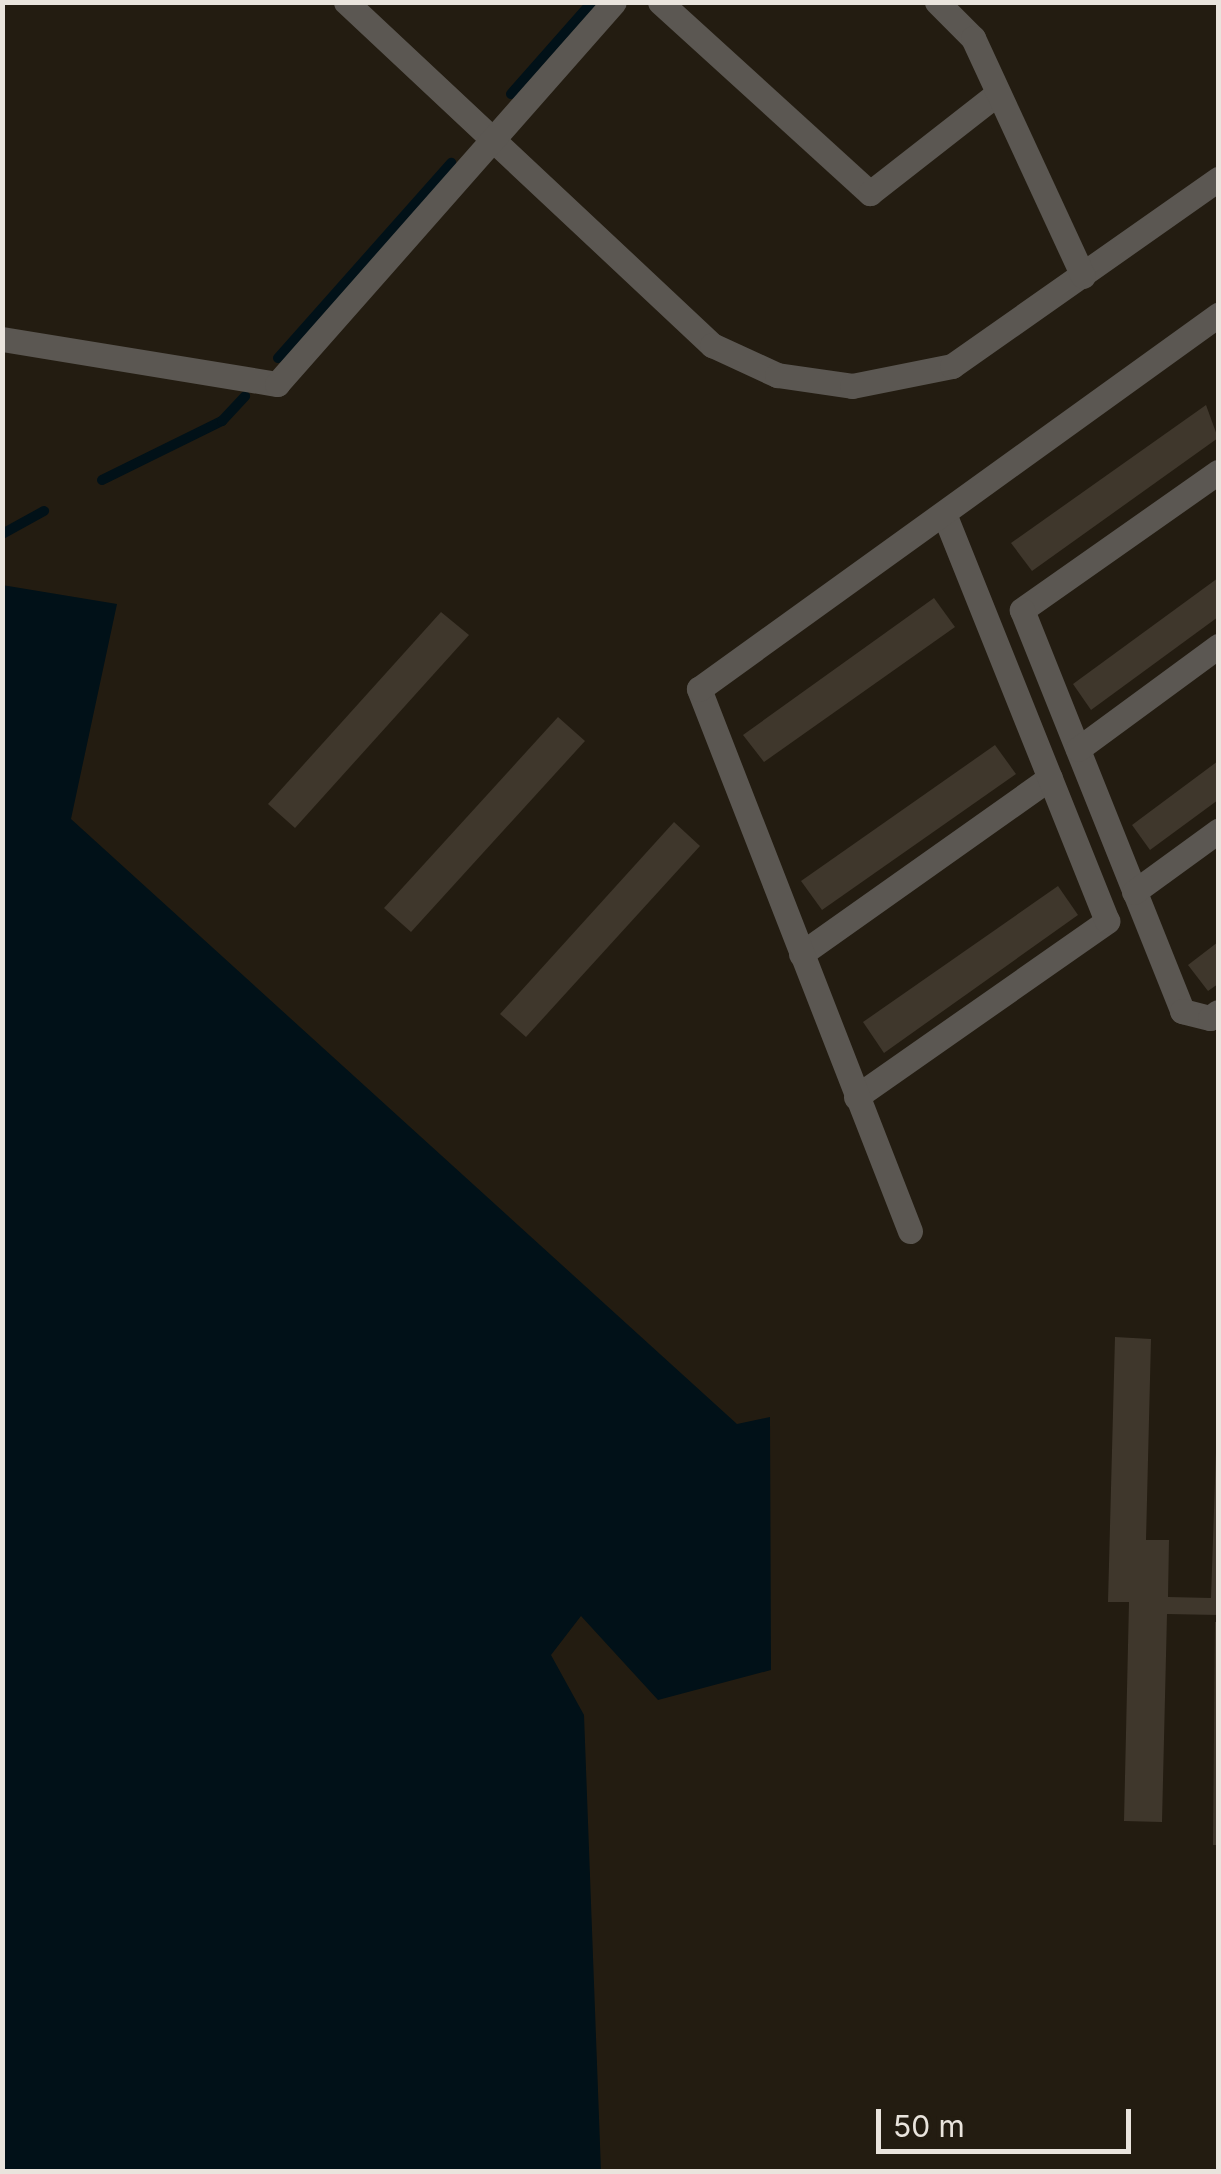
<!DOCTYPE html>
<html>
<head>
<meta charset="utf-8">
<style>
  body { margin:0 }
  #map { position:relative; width:1221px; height:2174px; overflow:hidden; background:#231c11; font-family:Inter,sans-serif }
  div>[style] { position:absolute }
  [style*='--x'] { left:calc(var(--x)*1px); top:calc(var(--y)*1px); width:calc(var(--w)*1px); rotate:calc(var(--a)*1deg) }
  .water>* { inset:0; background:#011118 }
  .stream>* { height:10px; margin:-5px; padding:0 5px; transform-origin:5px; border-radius:5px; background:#011118 }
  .building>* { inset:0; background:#3f372c }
  .minor>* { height:25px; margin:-12.5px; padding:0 12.5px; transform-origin:12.5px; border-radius:12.5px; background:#5b5752 }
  span { translate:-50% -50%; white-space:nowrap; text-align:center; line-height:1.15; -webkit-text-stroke:9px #231c11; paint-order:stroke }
  .frame { position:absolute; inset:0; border:5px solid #e9e4dd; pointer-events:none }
  .scale { position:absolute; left:876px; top:2109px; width:255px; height:45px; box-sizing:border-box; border:5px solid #e9e4dd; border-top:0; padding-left:12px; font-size:30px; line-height:35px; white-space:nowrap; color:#e9e4dd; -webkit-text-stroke:8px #231c11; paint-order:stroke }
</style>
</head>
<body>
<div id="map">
  <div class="water">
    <div style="clip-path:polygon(2px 585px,117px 604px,71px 819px,737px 1424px,770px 1417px,771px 1670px,658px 1700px,581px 1616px,551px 1655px,584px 1715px,601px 2171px,3px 2171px)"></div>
  </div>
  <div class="stream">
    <div style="--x:511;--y:94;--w:123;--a:-48.6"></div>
    <div style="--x:278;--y:358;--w:261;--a:-48.4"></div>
    <div style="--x:102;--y:480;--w:134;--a:-26.2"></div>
    <div style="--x:222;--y:421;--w:34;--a:-47"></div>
    <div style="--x:2;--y:534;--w:48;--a:-28.7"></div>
  </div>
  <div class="building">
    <div style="clip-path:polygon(1206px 405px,1218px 438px,1032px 571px,1011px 543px)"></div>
    <div style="clip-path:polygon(1218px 578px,1218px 617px,1091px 710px,1073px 684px)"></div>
    <div style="clip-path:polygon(934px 598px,955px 627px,764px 762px,743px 735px)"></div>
    <div style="clip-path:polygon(441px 612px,469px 635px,295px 828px,268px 804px)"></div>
    <div style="clip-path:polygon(558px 717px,585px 741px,411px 932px,384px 908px)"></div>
    <div style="clip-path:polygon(995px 745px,1016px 774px,822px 910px,801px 881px)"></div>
    <div style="clip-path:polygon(1218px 761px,1218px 800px,1150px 850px,1132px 825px)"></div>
    <div style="clip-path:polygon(674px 822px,700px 846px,526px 1037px,500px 1014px)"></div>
    <div style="clip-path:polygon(1058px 886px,1078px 915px,884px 1053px,863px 1022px)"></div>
    <div style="clip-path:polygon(1218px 942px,1218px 984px,1208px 991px,1188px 965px)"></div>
    <div style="clip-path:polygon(1115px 1337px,1151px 1339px,1146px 1540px,1169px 1540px,1168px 1597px,1211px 1598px,1218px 1393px,1218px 1615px,1167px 1614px,1162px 1822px,1124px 1821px,1129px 1602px,1108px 1602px)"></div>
    <div style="clip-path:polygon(1215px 1622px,1218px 1622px,1218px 1845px,1213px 1845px)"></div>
  </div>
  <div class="minor">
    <div style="--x:346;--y:2;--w:502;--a:43.14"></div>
    <div style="--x:712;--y:345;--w:72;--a:24.8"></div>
    <div style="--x:777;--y:375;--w:76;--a:8.3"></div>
    <div style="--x:852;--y:386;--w:102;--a:-11.3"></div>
    <div style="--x:952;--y:366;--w:325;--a:-35.1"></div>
    <div style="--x:660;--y:2;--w:284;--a:42.3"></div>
    <div style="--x:870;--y:193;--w:162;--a:-38"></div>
    <div style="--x:937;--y:2;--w:51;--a:45"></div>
    <div style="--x:973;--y:38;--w:262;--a:65.2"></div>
    <div style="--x:2;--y:339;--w:279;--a:9.3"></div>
    <div style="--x:277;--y:384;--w:509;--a:-48.58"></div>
    <div style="--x:1218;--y:472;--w:240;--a:144.9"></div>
    <div style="--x:1022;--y:610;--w:432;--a:68.2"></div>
    <div style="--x:1182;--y:1011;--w:29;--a:14"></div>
    <div style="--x:1210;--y:1018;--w:10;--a:-37"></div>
    <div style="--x:1078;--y:749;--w:174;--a:-36.3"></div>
    <div style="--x:1134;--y:892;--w:104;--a:-36"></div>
    <div style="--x:801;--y:954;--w:305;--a:-35.3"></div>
    <div style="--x:856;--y:1097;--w:307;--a:-35"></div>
    <div style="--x:1107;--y:921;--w:438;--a:-111.8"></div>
    <div style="--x:910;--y:1231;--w:582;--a:-111.27"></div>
    <div style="--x:699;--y:689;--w:640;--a:-35.78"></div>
  </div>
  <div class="frame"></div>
  <div class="scale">50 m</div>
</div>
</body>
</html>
